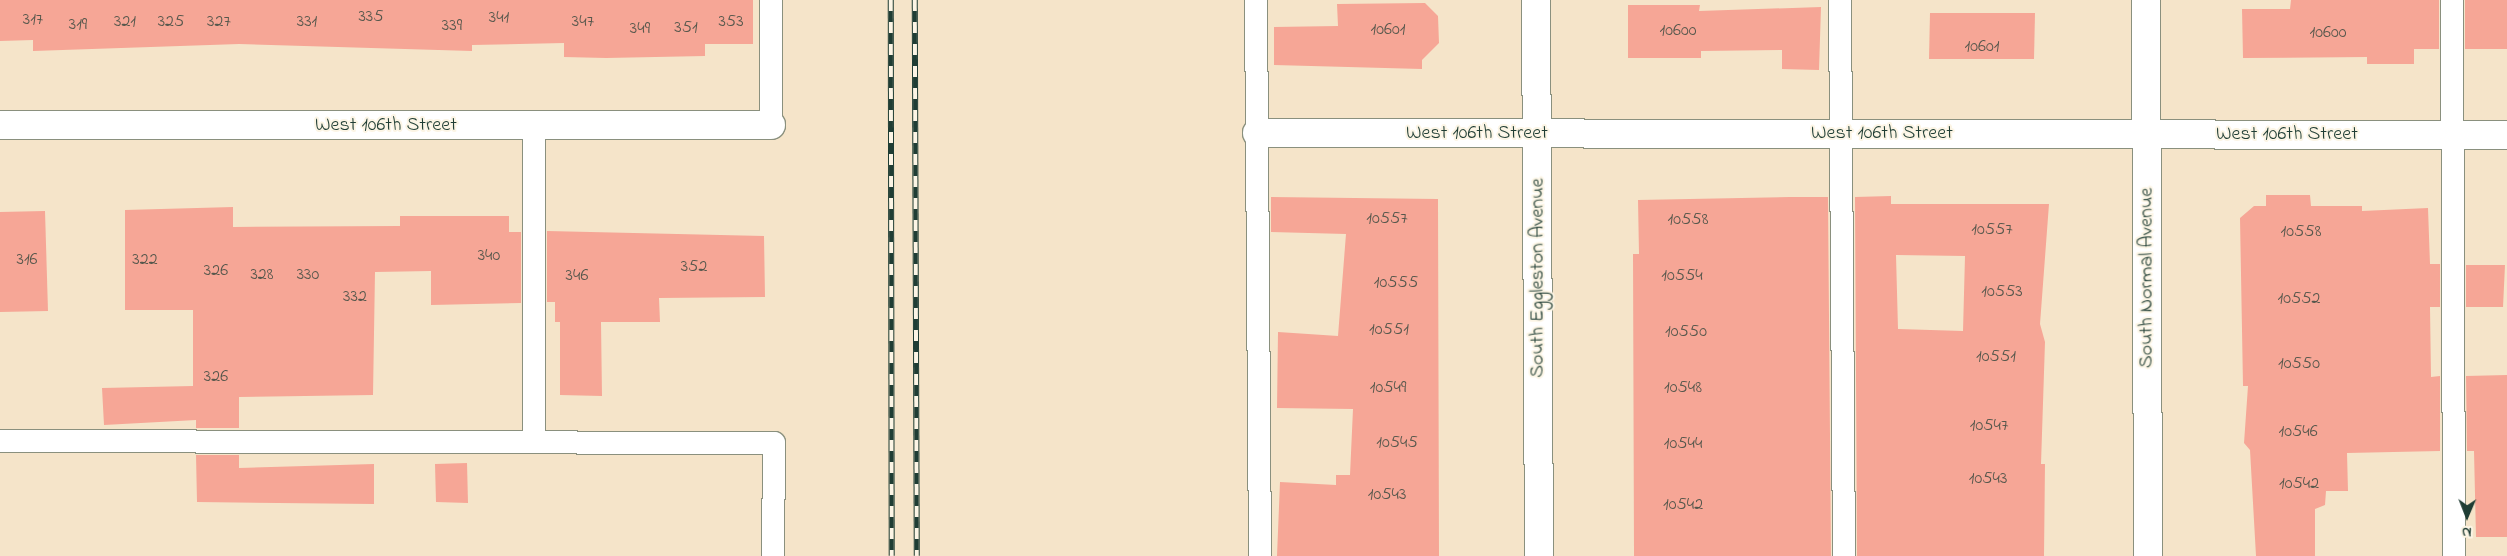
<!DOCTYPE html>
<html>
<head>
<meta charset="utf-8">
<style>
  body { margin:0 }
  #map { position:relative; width:2507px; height:556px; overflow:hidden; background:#f5e4c9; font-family:"Indie Flower",sans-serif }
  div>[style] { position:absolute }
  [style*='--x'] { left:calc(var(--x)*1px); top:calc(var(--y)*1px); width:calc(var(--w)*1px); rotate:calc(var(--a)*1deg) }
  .building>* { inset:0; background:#f6a696 }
  .roads { filter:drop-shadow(1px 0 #8a907e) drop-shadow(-1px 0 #8a907e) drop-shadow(0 1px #8a907e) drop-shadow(0 -1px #8a907e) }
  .lane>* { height:22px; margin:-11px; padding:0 11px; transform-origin:11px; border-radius:11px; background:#fff }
  .street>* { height:28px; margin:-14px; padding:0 14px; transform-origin:14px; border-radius:14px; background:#fff }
  .rail>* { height:5.5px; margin-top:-2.75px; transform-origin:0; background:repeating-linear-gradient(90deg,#fcf5e5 0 11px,#1f3d34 0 22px); box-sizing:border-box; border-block:1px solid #1f3d34 }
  span { translate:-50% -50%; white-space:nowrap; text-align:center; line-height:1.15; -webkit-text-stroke:4px #fcf5e5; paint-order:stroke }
  .number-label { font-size:18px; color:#55574c }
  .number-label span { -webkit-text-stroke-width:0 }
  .street-label { font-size:20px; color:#1f3d34 }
  .north { position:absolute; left:2442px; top:491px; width:50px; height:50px; -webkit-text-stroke:4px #fcf5e5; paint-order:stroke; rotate:181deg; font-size:14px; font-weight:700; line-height:20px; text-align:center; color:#1f3d34 }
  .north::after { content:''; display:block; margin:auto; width:18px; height:22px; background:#1f3d34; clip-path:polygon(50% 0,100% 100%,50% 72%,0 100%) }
</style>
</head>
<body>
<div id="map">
  <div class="building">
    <div style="clip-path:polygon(0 0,753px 0,753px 44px,705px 44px,705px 56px,606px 58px,564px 57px,564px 43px,472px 45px,472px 51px,239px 44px,33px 51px,33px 40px,0 41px)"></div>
    <div style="clip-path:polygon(2291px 0,2439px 0,2439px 49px,2414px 49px,2414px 64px,2367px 64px,2367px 57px,2243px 58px,2242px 9px,2290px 9px)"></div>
    <div style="clip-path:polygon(2465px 0,2507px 0,2507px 49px,2465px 49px)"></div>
    <div style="clip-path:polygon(1425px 3px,1438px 16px,1439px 43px,1422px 60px,1422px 69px,1274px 65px,1274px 27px,1338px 26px,1337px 4px)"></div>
    <div style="clip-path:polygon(1628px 5px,1700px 5px,1699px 11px,1821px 7px,1819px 70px,1782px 69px,1782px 50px,1701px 51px,1701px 58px,1628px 58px)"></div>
    <div style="clip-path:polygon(1930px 13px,2035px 13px,2034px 59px,1929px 59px)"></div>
    <div style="clip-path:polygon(2266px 195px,2310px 195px,2311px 206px,2362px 206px,2362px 211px,2428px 208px,2430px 264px,2440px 264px,2440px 307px,2430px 307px,2431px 377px,2440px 376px,2440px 451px,2347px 453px,2348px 491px,2326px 491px,2325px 505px,2315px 509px,2315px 556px,2256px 556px,2250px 450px,2244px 443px,2248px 386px,2243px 386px,2240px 218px,2254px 206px,2266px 206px)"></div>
    <div style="clip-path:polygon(evenodd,1891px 196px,1891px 204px,2049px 204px,2040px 324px,2045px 342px,2041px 464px,2045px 464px,2044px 556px,1857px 556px,1855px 197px,1891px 196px,1896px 255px,1965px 256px,1963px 331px,1898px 329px,1896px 255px)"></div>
    <div style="clip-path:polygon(1271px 197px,1438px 199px,1439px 556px,1277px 556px,1280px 482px,1336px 485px,1336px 475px,1350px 475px,1353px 409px,1277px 408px,1278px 332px,1338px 336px,1346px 234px,1271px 232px)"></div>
    <div style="clip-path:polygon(1790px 197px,1828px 197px,1831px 556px,1634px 556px,1633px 254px,1639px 254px,1638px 200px)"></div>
    <div style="clip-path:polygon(233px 207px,233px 227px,400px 226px,400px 216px,509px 216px,509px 232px,521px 232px,521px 303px,431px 305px,431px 271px,375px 272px,373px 395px,239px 397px,239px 428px,196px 428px,196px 420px,104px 425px,102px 388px,193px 386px,193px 310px,125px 310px,125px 210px)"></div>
    <div style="clip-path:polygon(45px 211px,48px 311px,0 312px,0 212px)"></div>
    <div style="clip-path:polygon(547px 231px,764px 236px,765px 297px,659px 298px,660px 322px,601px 322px,602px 396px,560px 395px,560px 322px,555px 322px,555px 302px,547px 302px)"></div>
    <div style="clip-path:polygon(2466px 265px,2505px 265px,2503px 307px,2466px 307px)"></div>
    <div style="clip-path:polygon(2507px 375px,2507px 537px,2476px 537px,2474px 451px,2467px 451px,2466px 376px)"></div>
    <div style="clip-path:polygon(196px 455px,239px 455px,239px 468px,374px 464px,374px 504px,197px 502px)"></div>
    <div style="clip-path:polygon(467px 463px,468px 503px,436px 502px,435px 464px)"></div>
  </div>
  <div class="roads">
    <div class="lane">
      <div style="--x:771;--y:0;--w:125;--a:90"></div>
      <div style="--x:1256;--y:0;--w:556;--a:89.59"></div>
      <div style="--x:1840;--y:0;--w:556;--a:89.59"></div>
      <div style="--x:2452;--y:0;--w:556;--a:89.79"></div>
      <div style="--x:534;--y:125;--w:317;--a:90"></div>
      <div style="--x:0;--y:441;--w:774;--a:0.15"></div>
      <div style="--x:774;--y:443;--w:113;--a:90.5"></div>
    </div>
    <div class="street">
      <div style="--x:1536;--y:0;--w:556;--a:89.69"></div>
      <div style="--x:2146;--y:0;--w:556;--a:89.79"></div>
      <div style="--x:0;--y:125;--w:771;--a:0"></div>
      <div style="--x:1257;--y:133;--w:1250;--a:0.09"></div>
    </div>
  </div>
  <div class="rail">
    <div style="--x:891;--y:0;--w:556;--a:89.9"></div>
    <div style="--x:915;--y:0;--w:556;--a:89.79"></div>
  </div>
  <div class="number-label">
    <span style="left:371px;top:17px">335</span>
    <span style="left:499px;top:18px">341</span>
    <span style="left:33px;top:20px">317</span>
    <span style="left:125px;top:22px">321</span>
    <span style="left:171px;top:22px">325</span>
    <span style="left:219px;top:22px">327</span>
    <span style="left:307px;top:22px">331</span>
    <span style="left:583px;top:22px">347</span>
    <span style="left:731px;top:22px">353</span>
    <span style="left:78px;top:25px">319</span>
    <span style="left:452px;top:26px">339</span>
    <span style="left:686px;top:28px">351</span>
    <span style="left:640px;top:29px">349</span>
    <span style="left:1388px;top:30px">10601</span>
    <span style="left:1678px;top:31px">10600</span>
    <span style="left:2328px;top:33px">10600</span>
    <span style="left:1982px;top:47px">10601</span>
    <span style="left:1387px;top:219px">10557</span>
    <span style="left:1688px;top:220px">10558</span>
    <span style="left:1992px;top:230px">10557</span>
    <span style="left:2301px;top:232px">10558</span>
    <span style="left:489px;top:256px">340</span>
    <span style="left:27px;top:260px">316</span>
    <span style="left:145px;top:260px">322</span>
    <span style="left:694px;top:267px">352</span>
    <span style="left:216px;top:271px">326</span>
    <span style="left:262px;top:275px">328</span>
    <span style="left:308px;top:275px">330</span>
    <span style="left:577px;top:276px">346</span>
    <span style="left:1682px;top:276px">10554</span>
    <span style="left:1396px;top:283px">10555</span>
    <span style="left:2002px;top:292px">10553</span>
    <span style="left:355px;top:297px">332</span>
    <span style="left:2299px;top:299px">10552</span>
    <span style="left:1389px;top:330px">10551</span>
    <span style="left:1686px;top:332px">10550</span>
    <span style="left:1996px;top:357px">10551</span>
    <span style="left:2299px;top:364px">10550</span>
    <span style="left:216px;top:377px">326</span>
    <span style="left:1388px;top:388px">10549</span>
    <span style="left:1683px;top:388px">10548</span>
    <span style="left:1989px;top:426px">10547</span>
    <span style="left:2298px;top:432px">10546</span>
    <span style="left:1397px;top:443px">10545</span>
    <span style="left:1683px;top:444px">10544</span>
    <span style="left:1988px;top:479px">10543</span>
    <span style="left:2299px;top:484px">10542</span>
    <span style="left:1387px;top:495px">10543</span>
    <span style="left:1683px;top:505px">10542</span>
  </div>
  <div class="street-label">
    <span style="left:386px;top:125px">West 106th Street</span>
    <span style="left:1477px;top:133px">West 106th Street</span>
    <span style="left:1882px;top:133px">West 106th Street</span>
    <span style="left:2287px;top:134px">West 106th Street</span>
    <span style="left:1538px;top:278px;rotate:-90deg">South Eggleston Avenue</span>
    <span style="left:2147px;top:278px;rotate:-90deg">South Normal Avenue</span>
  </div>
  <div class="north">N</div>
</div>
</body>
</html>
